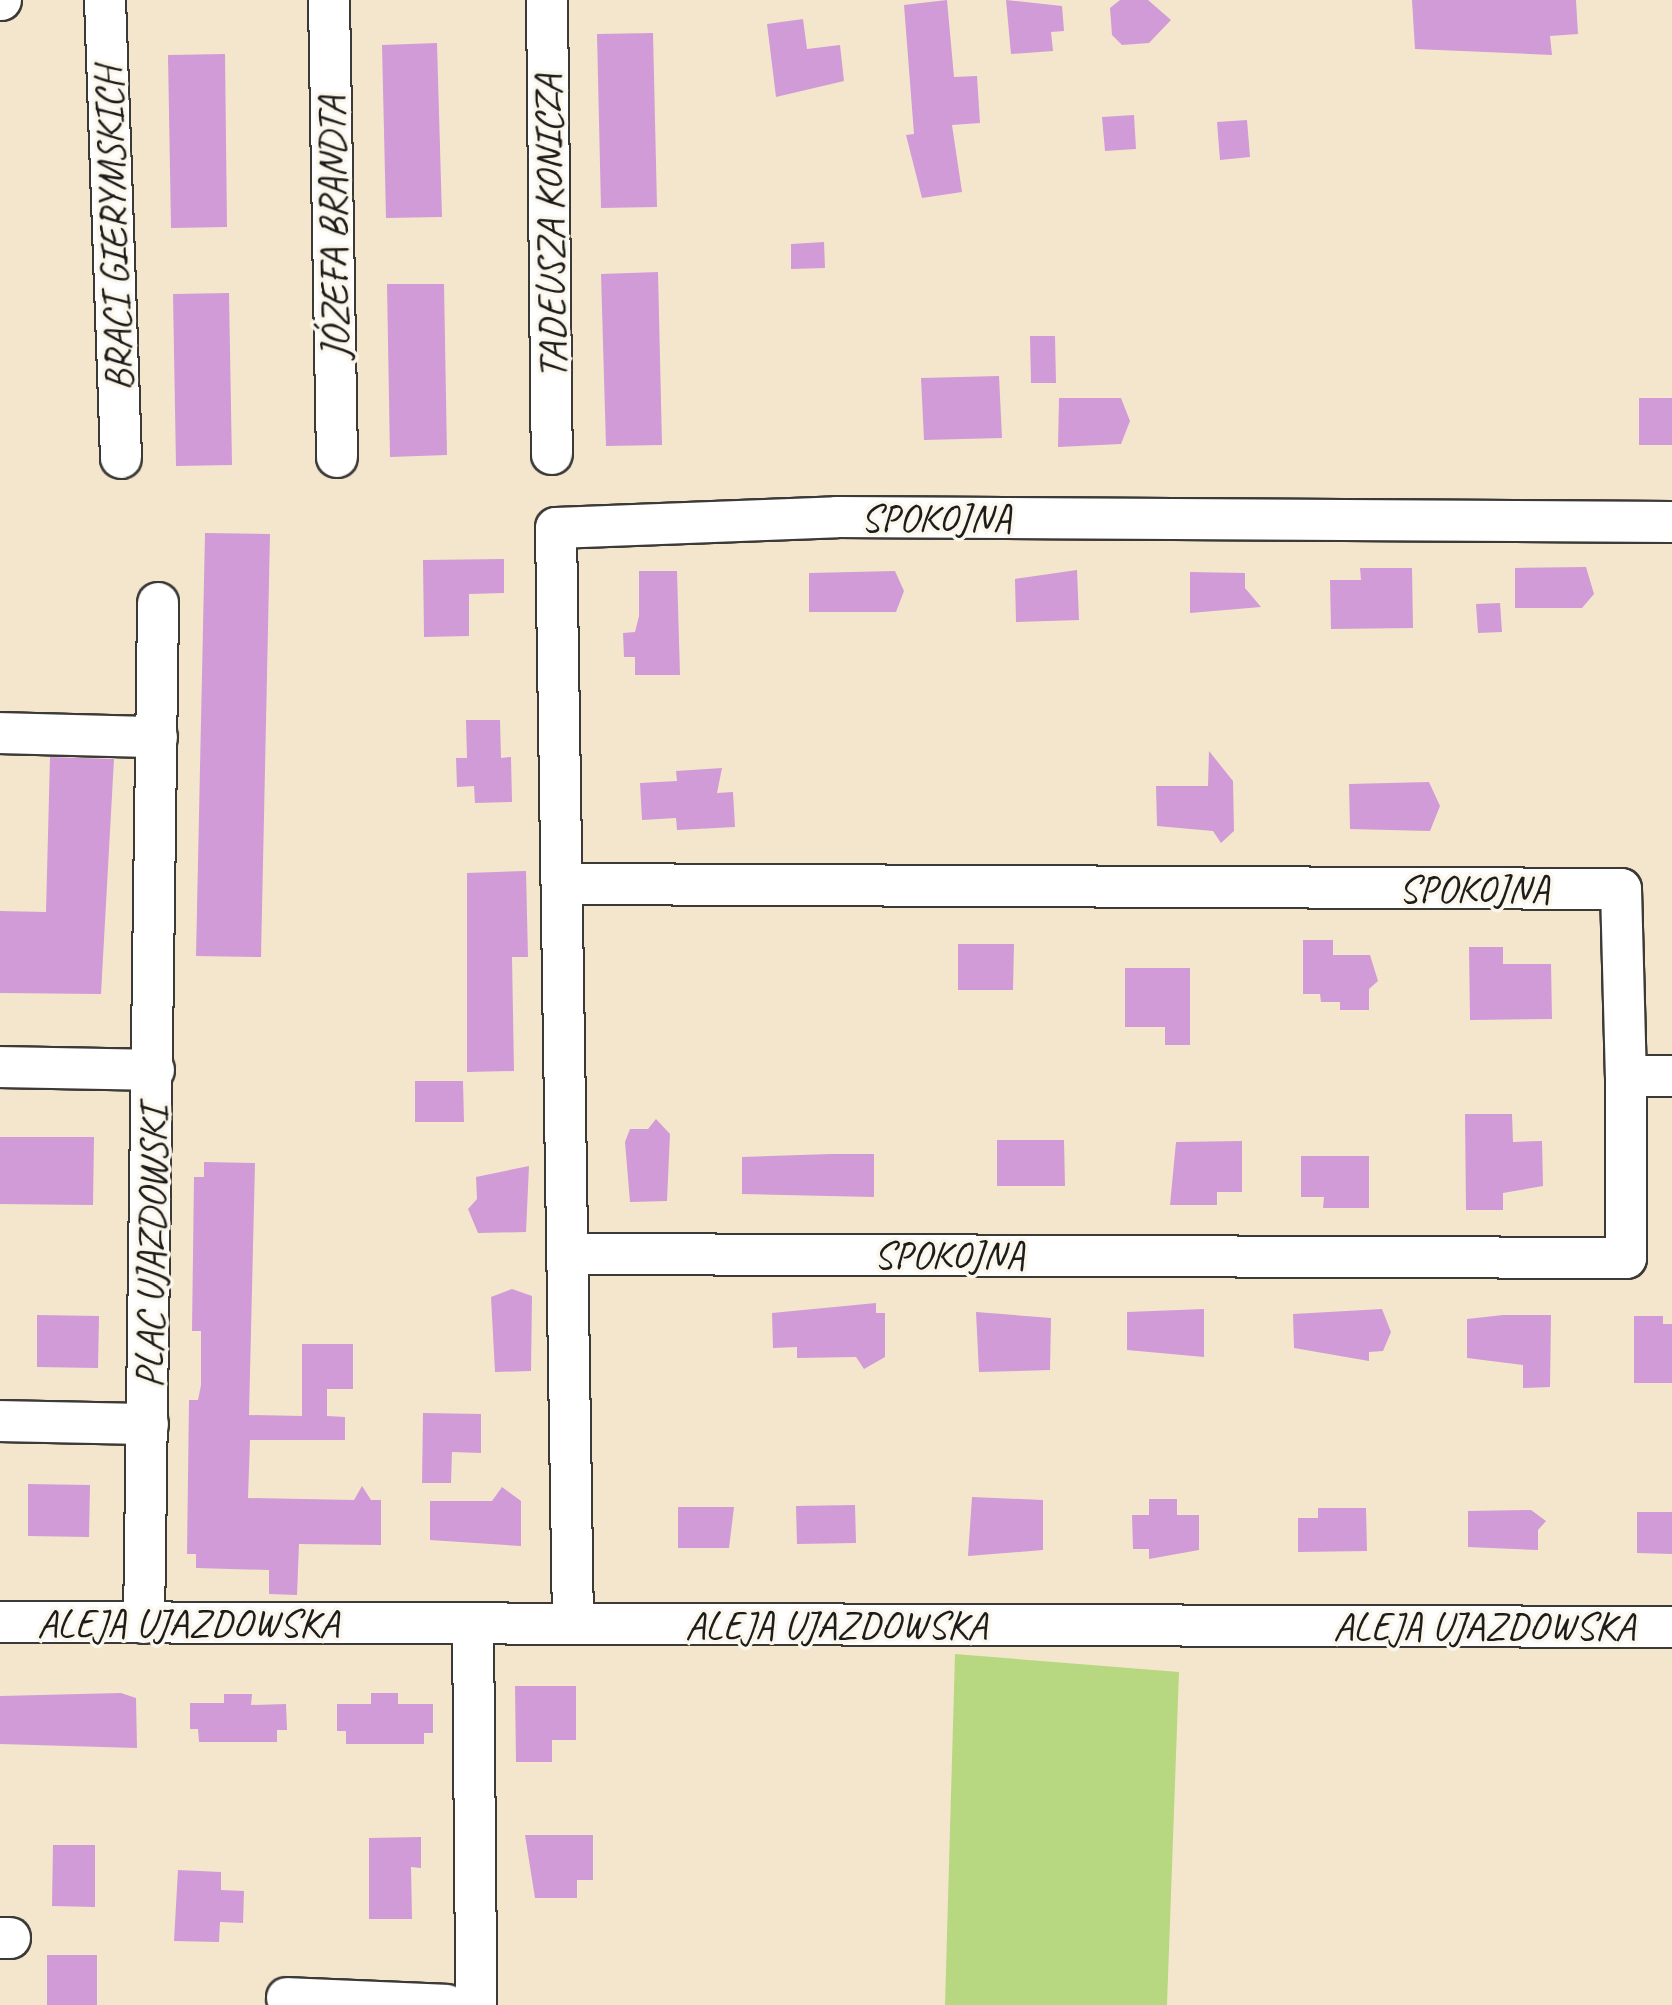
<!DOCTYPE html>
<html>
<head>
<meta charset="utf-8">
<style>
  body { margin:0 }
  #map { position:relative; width:1672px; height:2005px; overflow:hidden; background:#f3e6cd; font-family:Caveat,sans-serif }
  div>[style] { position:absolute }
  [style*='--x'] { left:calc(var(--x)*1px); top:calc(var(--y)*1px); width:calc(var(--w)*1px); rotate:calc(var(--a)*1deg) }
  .green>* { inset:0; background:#b7d880 }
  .building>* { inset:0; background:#d19bd7 }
  .roads { filter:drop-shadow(2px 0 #3c3a37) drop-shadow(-2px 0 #3c3a37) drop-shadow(0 2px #3c3a37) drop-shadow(0 -2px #3c3a37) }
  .minor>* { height:40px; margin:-20px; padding:0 20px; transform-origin:20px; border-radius:20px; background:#fff }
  span { translate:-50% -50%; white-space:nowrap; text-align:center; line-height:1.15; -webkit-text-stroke:7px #fbf7ec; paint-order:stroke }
  .street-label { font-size:40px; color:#1c1c1c }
</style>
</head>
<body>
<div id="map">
  <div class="green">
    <div style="clip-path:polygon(955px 1654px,1179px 1672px,1167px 2005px,945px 2005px)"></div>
  </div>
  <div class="building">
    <div style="clip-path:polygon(947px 0,954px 77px,977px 76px,980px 123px,952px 125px,962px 192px,922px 198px,906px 135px,914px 134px,904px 5px)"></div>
    <div style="clip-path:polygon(1006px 0,1062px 6px,1064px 31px,1051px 32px,1053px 51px,1011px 54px)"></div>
    <div style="clip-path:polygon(1120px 0,1148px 0,1171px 20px,1149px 43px,1122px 45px,1112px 35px,1110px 8px)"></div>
    <div style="clip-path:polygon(1412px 0,1576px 0,1578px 34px,1550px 36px,1552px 55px,1415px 49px)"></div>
    <div style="clip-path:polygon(803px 19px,807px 49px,840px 45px,844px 81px,776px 97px,767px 24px)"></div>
    <div style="clip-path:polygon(653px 33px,657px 207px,601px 208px,597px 34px)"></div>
    <div style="clip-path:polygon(437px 43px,442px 217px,386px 218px,382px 45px)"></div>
    <div style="clip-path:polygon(225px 54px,227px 227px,171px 228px,168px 55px)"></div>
    <div style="clip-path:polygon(1134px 115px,1136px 149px,1105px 151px,1102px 117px)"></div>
    <div style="clip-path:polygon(1247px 120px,1250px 157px,1220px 160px,1217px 122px)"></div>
    <div style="clip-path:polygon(824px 242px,825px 268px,791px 269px,791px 244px)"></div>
    <div style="clip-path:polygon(658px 272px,662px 445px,606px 446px,601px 274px)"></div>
    <div style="clip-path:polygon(387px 284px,444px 284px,447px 455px,390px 457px)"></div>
    <div style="clip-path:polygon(229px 293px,232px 465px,176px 466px,173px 294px)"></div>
    <div style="clip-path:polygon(1030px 336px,1055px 336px,1056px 383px,1031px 383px)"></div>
    <div style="clip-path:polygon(999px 376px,1002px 438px,924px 440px,921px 378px)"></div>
    <div style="clip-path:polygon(1059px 398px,1121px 398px,1130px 421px,1121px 444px,1058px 447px)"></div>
    <div style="clip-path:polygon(1639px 398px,1672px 398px,1672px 445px,1639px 445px)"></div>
    <div style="clip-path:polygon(205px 533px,270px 534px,261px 957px,196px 956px)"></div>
    <div style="clip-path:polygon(504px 559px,504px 593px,469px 594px,469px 636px,424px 637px,423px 560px)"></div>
    <div style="clip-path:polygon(1586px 567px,1594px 594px,1582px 608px,1515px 608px,1515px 568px)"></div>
    <div style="clip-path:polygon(1360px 568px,1412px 568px,1413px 628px,1331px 629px,1330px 580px,1361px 580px)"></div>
    <div style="clip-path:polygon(1077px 570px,1079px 620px,1016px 622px,1015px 579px)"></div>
    <div style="clip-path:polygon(639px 571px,677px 571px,680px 675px,635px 675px,635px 657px,624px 657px,623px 633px,635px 632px,639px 616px)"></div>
    <div style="clip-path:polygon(895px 571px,904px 591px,896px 612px,809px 612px,809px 573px)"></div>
    <div style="clip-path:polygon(1190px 572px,1245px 573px,1245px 588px,1261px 607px,1190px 613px)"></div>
    <div style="clip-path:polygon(1500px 603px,1502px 632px,1478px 633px,1476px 604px)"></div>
    <div style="clip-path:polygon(466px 720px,500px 720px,501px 758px,511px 757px,512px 802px,475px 803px,474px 786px,457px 787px,456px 758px,467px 758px)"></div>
    <div style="clip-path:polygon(1209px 751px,1233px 781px,1234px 831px,1221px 843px,1213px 831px,1157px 826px,1156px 786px,1208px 786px)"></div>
    <div style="clip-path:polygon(50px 757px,114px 759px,101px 994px,0 993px,0 911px,46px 912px)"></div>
    <div style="clip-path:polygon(722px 768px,717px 793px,733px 792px,735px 827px,677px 830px,676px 818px,642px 820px,640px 783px,677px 781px,676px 771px)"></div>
    <div style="clip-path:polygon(1429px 782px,1440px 806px,1430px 831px,1350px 829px,1349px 784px)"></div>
    <div style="clip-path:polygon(526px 871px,528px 957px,512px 957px,514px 1071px,467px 1072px,467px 873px)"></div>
    <div style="clip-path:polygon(1303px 940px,1333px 940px,1333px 955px,1370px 955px,1378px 981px,1369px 989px,1369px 1010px,1340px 1010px,1340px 1002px,1321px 1002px,1320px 994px,1303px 994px)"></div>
    <div style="clip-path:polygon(958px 944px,1014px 944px,1013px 990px,958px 990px)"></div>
    <div style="clip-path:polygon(1469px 947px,1503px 947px,1503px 964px,1551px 964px,1552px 1019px,1470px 1020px)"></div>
    <div style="clip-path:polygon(1125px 968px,1190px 968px,1190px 1045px,1165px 1045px,1165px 1027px,1125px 1027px)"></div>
    <div style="clip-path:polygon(415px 1081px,463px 1081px,464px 1122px,415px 1122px)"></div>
    <div style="clip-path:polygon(1465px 1114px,1512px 1114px,1513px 1142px,1542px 1141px,1543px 1186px,1503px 1193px,1503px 1210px,1466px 1210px)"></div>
    <div style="clip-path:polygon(656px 1119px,670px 1134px,667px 1201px,630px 1202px,625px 1142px,630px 1129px,648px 1129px)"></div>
    <div style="clip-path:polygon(0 1137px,94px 1137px,93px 1205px,0 1204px)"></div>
    <div style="clip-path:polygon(997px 1140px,1064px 1140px,1065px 1186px,997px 1186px)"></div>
    <div style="clip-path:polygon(1242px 1141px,1242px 1192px,1217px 1192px,1217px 1205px,1170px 1205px,1176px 1142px)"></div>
    <div style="clip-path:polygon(831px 1154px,874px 1154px,874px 1197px,742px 1194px,742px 1157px)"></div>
    <div style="clip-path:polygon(1301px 1156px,1369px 1156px,1369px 1208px,1323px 1208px,1324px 1197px,1301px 1197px)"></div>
    <div style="clip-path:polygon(204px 1162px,255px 1163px,249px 1415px,302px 1416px,302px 1344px,353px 1344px,353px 1389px,327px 1389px,327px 1416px,345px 1417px,345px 1440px,250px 1440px,248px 1498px,354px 1500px,362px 1486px,371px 1500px,381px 1500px,381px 1545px,299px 1544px,297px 1595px,269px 1594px,269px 1570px,196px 1568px,196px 1554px,187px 1554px,189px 1400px,198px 1400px,201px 1385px,201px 1331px,192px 1331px,194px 1177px,204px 1177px)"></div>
    <div style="clip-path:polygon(529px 1166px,526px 1232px,478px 1233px,468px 1209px,477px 1199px,476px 1177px)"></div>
    <div style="clip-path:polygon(512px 1289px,532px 1296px,531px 1371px,495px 1372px,491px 1297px)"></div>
    <div style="clip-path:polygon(876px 1303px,876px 1313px,885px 1313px,885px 1357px,864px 1369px,856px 1357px,797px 1358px,797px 1347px,773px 1348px,772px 1313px)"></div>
    <div style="clip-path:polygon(1204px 1309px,1204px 1357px,1127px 1350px,1127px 1312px)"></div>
    <div style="clip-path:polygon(1382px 1309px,1391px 1332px,1383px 1351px,1369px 1352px,1369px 1361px,1294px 1348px,1293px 1314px)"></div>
    <div style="clip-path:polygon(976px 1312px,1051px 1318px,1050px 1370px,979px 1372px)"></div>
    <div style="clip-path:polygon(37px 1315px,99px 1316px,98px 1368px,37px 1367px)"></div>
    <div style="clip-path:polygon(1503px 1315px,1551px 1315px,1550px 1387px,1523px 1388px,1523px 1365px,1467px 1358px,1467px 1319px)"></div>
    <div style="clip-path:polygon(1634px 1316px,1663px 1316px,1663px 1324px,1672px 1324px,1672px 1383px,1634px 1383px)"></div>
    <div style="clip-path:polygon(423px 1413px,481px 1414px,481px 1453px,452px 1452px,451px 1483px,422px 1483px)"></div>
    <div style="clip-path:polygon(28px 1484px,90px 1485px,89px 1537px,28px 1536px)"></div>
    <div style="clip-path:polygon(502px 1487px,521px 1501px,521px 1546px,430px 1540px,430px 1501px,492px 1501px)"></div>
    <div style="clip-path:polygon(972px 1497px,1043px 1500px,1043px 1550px,968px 1556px)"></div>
    <div style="clip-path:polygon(1149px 1499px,1177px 1499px,1177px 1515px,1199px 1515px,1199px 1550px,1149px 1559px,1149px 1549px,1133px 1549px,1132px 1515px,1149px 1515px)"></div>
    <div style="clip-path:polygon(855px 1505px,856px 1543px,797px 1544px,796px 1506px)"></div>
    <div style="clip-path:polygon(678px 1507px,734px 1507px,729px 1548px,678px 1548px)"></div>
    <div style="clip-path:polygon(1318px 1508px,1366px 1508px,1367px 1551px,1298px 1552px,1298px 1518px,1318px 1518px)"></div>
    <div style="clip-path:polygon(1531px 1510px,1546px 1521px,1538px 1530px,1538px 1550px,1468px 1547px,1468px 1511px)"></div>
    <div style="clip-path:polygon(1637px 1512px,1672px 1512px,1672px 1554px,1637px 1553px)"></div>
    <div style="clip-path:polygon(515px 1686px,576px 1686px,576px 1740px,552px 1740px,552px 1762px,516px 1762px)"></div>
    <div style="clip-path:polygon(121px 1693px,136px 1698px,137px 1748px,0 1744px,0 1696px)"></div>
    <div style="clip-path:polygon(371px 1693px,398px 1693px,398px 1704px,433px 1704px,433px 1733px,424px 1733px,424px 1744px,346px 1744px,346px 1731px,337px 1731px,337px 1704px,371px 1704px)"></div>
    <div style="clip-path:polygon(224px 1694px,252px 1694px,251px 1705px,286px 1704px,287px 1730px,277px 1730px,277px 1742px,199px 1742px,198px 1729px,190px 1729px,190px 1703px,224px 1703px)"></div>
    <div style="clip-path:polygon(525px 1835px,593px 1835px,593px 1880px,577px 1880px,577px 1898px,535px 1898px)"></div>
    <div style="clip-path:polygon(421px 1837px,421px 1868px,411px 1867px,412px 1919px,369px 1919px,369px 1838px)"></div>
    <div style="clip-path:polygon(53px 1845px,95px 1845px,95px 1907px,52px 1906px)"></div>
    <div style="clip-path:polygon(178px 1870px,221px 1872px,221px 1890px,244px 1891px,243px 1923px,220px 1922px,219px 1942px,174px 1941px)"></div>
    <div style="clip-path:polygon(47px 1955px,97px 1955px,97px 2005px,47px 2005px)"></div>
  </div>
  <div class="roads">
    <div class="minor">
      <div style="--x:0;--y:0;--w:1;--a:0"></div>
      <div style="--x:105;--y:0;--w:458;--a:88"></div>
      <div style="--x:329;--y:0;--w:457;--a:89"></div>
      <div style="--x:547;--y:0;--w:454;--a:89.4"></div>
      <div style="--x:0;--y:733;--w:157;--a:1.5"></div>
      <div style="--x:565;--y:884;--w:1056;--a:0.27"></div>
      <div style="--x:1621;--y:889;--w:187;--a:88.5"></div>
      <div style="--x:1626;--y:1076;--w:182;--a:90"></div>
      <div style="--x:1626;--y:1258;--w:1057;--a:-179.78"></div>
      <div style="--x:0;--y:1067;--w:154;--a:1.1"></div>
      <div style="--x:1626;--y:1076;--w:46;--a:0"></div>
      <div style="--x:0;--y:1421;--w:148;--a:1.2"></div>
      <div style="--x:0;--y:1622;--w:1672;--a:0.17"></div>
      <div style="--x:144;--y:1623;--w:1020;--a:-89.21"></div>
      <div style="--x:473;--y:1624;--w:381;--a:89.5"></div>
      <div style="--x:573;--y:1624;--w:1096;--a:-90.89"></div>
      <div style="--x:556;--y:528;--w:281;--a:-2.2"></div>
      <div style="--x:837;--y:517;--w:835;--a:0.34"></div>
      <div style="--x:0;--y:1938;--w:10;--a:0"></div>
      <div style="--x:287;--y:1998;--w:160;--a:2.5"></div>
    </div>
  </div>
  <div class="street-label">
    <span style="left:550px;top:227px;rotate:-91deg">TADEUSZA KONICZA</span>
    <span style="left:333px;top:228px;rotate:-91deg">JÓZEFA BRANDTA</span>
    <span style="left:113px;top:229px;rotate:-92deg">BRACI GIERYMSKICH</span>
    <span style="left:936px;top:518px">SPOKOJNA</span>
    <span style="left:1474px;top:889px">SPOKOJNA</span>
    <span style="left:151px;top:1247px;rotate:-89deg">PLAC UJAZDOWSKI</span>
    <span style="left:949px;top:1255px">SPOKOJNA</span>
    <span style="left:188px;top:1623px">ALEJA UJAZDOWSKA</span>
    <span style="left:836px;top:1625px">ALEJA UJAZDOWSKA</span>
    <span style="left:1484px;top:1626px">ALEJA UJAZDOWSKA</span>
  </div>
</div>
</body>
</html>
